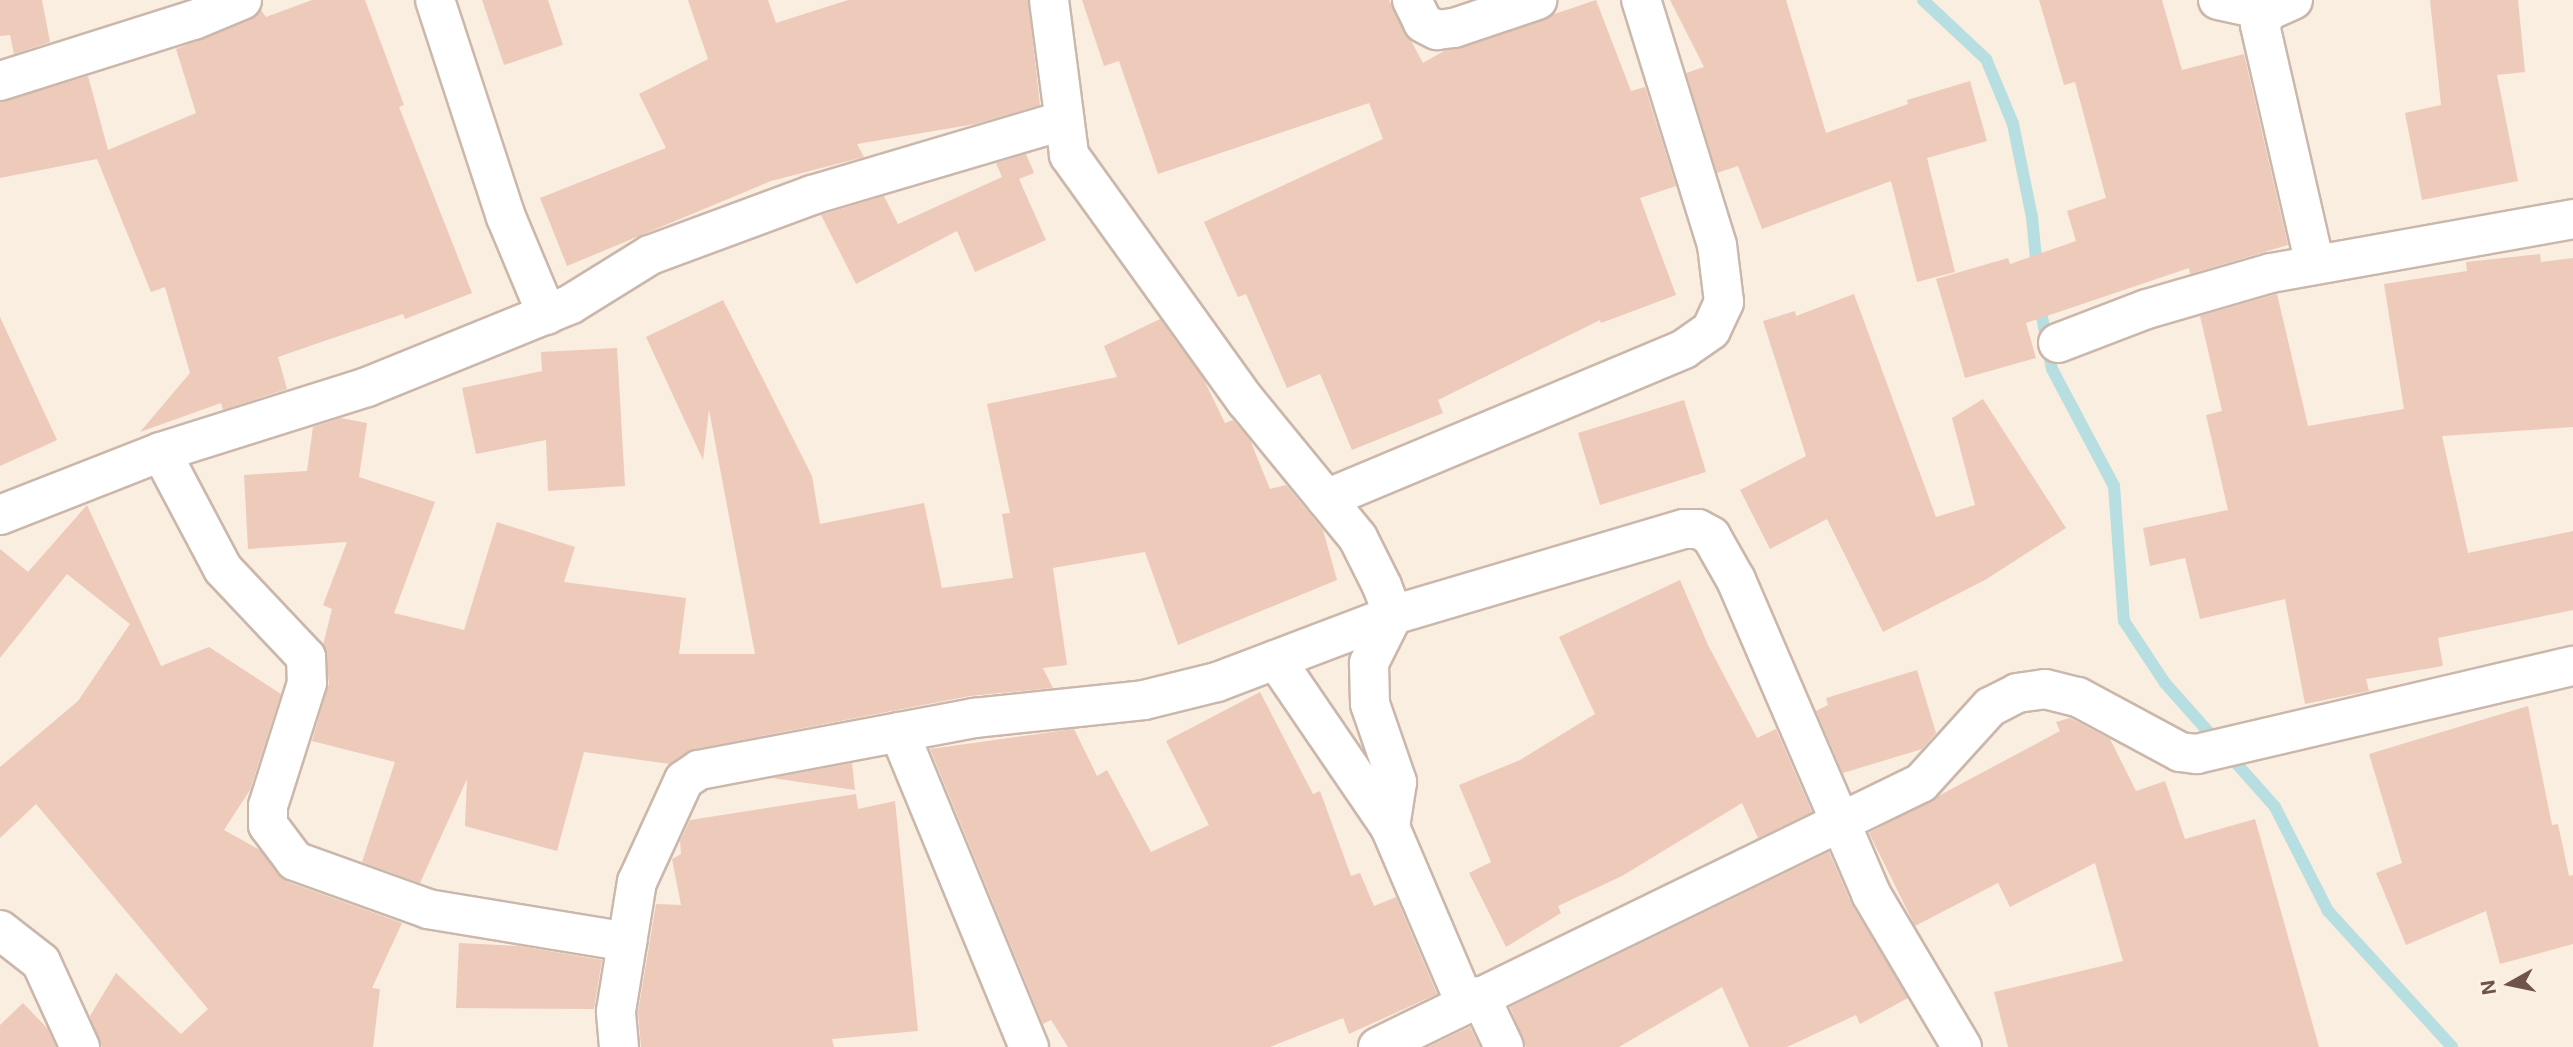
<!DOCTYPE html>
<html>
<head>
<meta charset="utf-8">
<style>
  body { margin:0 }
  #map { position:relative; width:2573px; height:1047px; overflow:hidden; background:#faeee0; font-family:Inter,sans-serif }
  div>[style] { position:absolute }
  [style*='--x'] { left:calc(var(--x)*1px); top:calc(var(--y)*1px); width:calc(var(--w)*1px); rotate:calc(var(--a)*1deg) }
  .stream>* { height:12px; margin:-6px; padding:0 6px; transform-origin:6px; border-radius:6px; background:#b7dee1 }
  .building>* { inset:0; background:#edcaba }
  .roads { filter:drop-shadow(2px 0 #cbb7ab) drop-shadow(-2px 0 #cbb7ab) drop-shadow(0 2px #cbb7ab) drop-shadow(0 -2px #cbb7ab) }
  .minor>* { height:38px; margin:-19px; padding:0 19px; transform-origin:19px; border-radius:19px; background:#fff }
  span { translate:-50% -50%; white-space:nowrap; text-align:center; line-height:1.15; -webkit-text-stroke:7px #fdf2e5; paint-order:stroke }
  .north { position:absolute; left:2475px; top:949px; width:70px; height:70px; -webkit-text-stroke:5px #fdf2e5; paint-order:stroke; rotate:261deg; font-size:19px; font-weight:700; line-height:28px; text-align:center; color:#6e544a }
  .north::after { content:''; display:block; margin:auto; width:24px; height:32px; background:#6e544a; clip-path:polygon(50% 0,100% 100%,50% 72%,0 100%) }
</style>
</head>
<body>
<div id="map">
  <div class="stream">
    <div style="--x:1923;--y:0;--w:86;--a:43.1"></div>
    <div style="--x:1986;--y:59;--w:70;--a:67.4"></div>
    <div style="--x:2013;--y:124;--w:95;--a:78.5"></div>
    <div style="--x:2032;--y:217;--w:52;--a:84.5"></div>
    <div style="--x:2039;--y:301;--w:69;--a:79.2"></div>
    <div style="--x:2052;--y:369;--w:132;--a:62.1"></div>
    <div style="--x:2114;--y:486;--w:135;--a:85.8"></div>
    <div style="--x:2124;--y:621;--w:74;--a:56.5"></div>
    <div style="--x:2165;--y:683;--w:166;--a:48.4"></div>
    <div style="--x:2275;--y:807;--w:117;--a:63"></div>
    <div style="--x:2328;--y:911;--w:184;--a:47.6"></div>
  </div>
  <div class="building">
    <div style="clip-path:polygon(0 0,42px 0,50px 42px,14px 54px,10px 35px,0 36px)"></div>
    <div style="clip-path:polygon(312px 0,365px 0,404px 105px,399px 107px,472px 293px,405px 319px,403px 314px,278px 357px,287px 389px,223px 410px,221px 403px,140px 432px,190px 373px,165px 287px,151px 292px,97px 159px,0 178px,0 102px,88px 76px,108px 150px,196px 113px,176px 49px,250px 20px,261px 10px,266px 17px)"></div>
    <div style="clip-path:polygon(482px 0,548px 0,563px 45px,504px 65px)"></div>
    <div style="clip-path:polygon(688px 0,768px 0,776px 23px,848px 0,1028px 0,1040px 105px,975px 124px,857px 144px,864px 157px,771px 181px,567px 266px,540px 198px,666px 148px,639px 94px,708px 59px)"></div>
    <div style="clip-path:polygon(1082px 0,1389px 0,1423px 63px,1444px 51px,1596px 0,1631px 91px,1645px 87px,1676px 186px,1640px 198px,1676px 295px,1601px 323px,1600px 320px,1438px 400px,1443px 413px,1352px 450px,1320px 374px,1287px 388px,1246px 294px,1238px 297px,1204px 222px,1383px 139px,1369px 103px,1158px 174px,1119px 61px,1104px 66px)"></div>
    <div style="clip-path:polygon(1670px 0,1786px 0,1826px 133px,1908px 104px,1907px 100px,1970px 81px,1987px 141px,1927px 158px,1955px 272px,1917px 282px,1891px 181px,1762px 229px,1738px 166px,1717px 173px,1686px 73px,1704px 67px)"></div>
    <div style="clip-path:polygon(2039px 0,2162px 0,2182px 70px,2244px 54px,2288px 245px,2190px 274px,2189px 268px,2026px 323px,2036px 358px,1965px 378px,1936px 279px,2008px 258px,2010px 264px,2076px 241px,2067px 211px,2106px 198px,2075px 82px,2064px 85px)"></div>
    <div style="clip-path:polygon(2430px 0,2518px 0,2525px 72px,2497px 75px,2518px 181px,2422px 200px,2405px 113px,2441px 105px)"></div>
    <div style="clip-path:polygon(1026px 154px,1034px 173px,1019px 179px,1046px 240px,975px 272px,957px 231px,856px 284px,821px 215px,884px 196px,898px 224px,1002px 177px,996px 163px)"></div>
    <div style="clip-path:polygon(2540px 254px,2541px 262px,2573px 258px,2573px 427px,2442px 436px,2468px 553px,2573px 531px,2573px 610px,2438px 638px,2443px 666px,2366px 679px,2369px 691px,2305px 704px,2285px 599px,2200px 619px,2185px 558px,2150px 566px,2143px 528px,2228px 510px,2206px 415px,2222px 411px,2200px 316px,2277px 294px,2308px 426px,2404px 409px,2384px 284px,2467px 271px,2466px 262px)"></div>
    <div style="clip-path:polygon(1854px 294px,1936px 517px,1975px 505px,1952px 418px,1983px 399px,2066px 528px,1985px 580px,1883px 632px,1827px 519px,1770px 549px,1740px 490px,1806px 456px,1763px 321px,1795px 311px,1796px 316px)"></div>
    <div style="clip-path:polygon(723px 300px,812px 476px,820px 524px,924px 503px,942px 588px,1013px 578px,1002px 514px,1010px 513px,987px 404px,1117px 377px,1104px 346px,1160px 319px,1203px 378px,1225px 423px,1233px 420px,1250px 440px,1270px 489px,1286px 485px,1323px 530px,1337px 580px,1178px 645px,1145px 552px,1053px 568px,1067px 665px,1043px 668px,1053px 688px,970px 696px,695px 749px,670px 764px,584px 752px,557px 851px,465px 826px,467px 779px,420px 883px,362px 862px,395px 762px,312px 741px,329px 683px,323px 645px,332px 609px,323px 605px,347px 542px,248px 549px,244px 475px,307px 471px,313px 427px,341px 418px,367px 423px,359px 477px,435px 502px,394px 613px,464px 630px,497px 522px,575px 547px,564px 582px,686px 598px,679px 654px,755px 654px,709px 410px,703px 460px,646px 337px)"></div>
    <div style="clip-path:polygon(0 317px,57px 440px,0 466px)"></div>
    <div style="clip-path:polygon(617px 348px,625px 486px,548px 491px,546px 440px,476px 454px,462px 388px,542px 371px,541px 352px)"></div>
    <div style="clip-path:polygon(1684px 400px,1706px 472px,1600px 505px,1578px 433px)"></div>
    <div style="clip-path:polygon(87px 505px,161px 666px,209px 647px,281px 694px,250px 790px,224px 830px,260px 850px,288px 882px,402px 923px,372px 988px,380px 989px,373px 1047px,102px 1047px,90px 1016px,116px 973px,181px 1034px,208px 1009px,36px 804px,0 838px,0 767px,78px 701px,130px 624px,67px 574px,0 658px,0 549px,28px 572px)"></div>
    <div style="clip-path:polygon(1680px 580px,1708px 645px,1757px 738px,1776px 729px,1812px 812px,1758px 838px,1742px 803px,1622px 876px,1558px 906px,1561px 913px,1506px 947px,1469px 873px,1491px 862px,1459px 785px,1520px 760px,1595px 714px,1559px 637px)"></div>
    <div style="clip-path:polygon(1917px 670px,1936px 733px,1922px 749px,1843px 773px,1816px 711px,1828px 705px,1826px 698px)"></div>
    <div style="clip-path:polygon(1260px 692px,1313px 794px,1320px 791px,1351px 876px,1360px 873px,1374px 906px,1396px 897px,1437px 994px,1349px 1034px,1343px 1018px,1270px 1047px,1068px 1047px,1051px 1020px,1043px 1024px,930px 749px,1074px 729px,1097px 776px,1107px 770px,1151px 852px,1209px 825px,1166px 741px)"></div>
    <div style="clip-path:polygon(2528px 706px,2552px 825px,2558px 824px,2569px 876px,2573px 875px,2573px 944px,2500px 964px,2486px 911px,2406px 945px,2376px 873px,2402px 863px,2369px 754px)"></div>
    <div style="clip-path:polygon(2070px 718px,2110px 739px,2136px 791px,2165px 781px,2185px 839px,2255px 819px,2319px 1047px,2008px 1047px,1994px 992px,2123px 961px,2095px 863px,2010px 907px,1998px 883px,1915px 926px,1869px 833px,2060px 731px,2056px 722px)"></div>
    <div style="clip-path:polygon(852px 763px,855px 790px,772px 778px)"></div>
    <div style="clip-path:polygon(856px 794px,858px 809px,895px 801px,918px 1031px,832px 1039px,834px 1047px,641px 1047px,638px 1012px,656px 904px,681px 905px,672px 859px,681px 854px,680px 841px,690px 820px)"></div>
    <div style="clip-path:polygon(1829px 852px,1852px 905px,1908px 998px,1860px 1024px,1856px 1015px,1787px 1047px,1749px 1047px,1722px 987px,1619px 1047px,1526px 1047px,1510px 1007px)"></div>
    <div style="clip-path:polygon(459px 943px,519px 946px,602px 960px,594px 1009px,456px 1008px)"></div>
    <div style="clip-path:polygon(23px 1003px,48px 1029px,56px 1047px,0 1047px,0 1025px)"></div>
    <div style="clip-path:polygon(1470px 1027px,1480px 1047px,1428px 1047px)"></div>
  </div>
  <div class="roads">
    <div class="minor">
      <div style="--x:435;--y:0;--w:228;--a:71.9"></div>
      <div style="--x:506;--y:217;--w:106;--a:67.3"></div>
      <div style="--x:1049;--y:0;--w:156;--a:82.6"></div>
      <div style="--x:1069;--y:155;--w:303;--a:54.3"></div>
      <div style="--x:1246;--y:401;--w:177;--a:50.7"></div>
      <div style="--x:1358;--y:538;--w:54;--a:63.4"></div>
      <div style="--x:1382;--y:586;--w:31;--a:69"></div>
      <div style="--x:1393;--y:615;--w:54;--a:116.6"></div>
      <div style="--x:1369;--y:663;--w:41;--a:88.6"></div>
      <div style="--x:1370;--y:704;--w:83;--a:70.9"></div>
      <div style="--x:1397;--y:782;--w:46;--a:98.8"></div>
      <div style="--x:1390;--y:827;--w:191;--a:66.9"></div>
      <div style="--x:1412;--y:0;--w:25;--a:64"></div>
      <div style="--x:1423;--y:23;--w:16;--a:27"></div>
      <div style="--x:1437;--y:30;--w:17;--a:-7"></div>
      <div style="--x:1454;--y:28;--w:88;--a:-18.6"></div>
      <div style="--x:2218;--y:0;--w:51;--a:12.4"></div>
      <div style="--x:2293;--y:0;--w:27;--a:156"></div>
      <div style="--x:2268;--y:11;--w:16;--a:120"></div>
      <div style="--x:2260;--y:25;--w:246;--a:77.1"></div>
      <div style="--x:0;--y:81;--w:203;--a:-17.5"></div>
      <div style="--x:194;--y:20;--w:52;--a:-22.6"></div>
      <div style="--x:2058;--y:343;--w:95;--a:-20.9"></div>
      <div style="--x:2147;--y:309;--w:129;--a:-16.2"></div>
      <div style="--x:2271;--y:273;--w:307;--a:-10.1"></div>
      <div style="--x:161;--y:452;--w:132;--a:62.1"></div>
      <div style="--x:223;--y:569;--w:121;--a:46.7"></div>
      <div style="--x:306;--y:657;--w:26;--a:88"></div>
      <div style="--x:307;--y:683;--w:129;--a:107.6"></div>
      <div style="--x:268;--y:806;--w:19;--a:90"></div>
      <div style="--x:268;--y:825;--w:45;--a:53.1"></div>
      <div style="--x:295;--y:861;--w:141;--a:19.8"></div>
      <div style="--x:428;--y:909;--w:202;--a:9.4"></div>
      <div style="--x:1326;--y:499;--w:388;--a:-22.7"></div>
      <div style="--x:1684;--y:349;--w:33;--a:-35"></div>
      <div style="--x:1711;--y:330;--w:31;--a:-65"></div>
      <div style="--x:1724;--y:302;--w:57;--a:-97"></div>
      <div style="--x:1717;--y:245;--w:257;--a:-107.2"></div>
      <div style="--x:0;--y:515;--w:173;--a:-21.4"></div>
      <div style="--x:161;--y:452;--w:216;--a:-17.5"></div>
      <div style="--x:367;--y:387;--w:220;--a:-22.1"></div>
      <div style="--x:571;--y:304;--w:93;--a:-31.8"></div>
      <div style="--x:650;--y:255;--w:173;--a:-20.3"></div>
      <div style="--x:812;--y:195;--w:261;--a:-16.5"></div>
      <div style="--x:1276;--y:660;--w:202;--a:55.7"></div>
      <div style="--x:899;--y:732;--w:341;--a:67.6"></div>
      <div style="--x:0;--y:930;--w:52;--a:38"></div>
      <div style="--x:41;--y:962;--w:94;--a:65.4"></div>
      <div style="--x:1480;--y:996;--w:56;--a:64.8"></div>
      <div style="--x:619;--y:1047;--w:36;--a:-95"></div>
      <div style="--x:616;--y:1011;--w:131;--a:-80.8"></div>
      <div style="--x:637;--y:882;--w:112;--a:-65.3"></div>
      <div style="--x:684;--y:780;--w:18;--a:-34"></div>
      <div style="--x:699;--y:770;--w:280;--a:-10.7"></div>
      <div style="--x:974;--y:718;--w:171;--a:-6"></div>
      <div style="--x:1144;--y:700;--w:75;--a:-13.9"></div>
      <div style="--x:1217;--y:682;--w:188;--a:-20.8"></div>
      <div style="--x:1393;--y:615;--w:303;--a:-16.5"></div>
      <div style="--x:1684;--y:529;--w:14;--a:0"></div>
      <div style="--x:1698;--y:529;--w:15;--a:28"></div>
      <div style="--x:1711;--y:536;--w:51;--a:60.4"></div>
      <div style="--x:1736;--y:580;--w:342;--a:66.7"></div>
      <div style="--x:1871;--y:894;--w:178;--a:59.3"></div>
      <div style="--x:1378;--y:1047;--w:604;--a:-25.93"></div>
      <div style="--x:1921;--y:783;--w:103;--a:-47.8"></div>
      <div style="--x:1990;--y:707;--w:30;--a:-27"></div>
      <div style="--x:2017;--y:693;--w:28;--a:-8"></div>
      <div style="--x:2045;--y:689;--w:34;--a:14"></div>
      <div style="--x:2078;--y:697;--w:116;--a:28.3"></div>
      <div style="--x:2180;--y:752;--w:17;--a:7"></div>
      <div style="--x:2197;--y:754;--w:386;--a:-13.2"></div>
    </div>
  </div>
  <div class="north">N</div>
</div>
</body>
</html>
